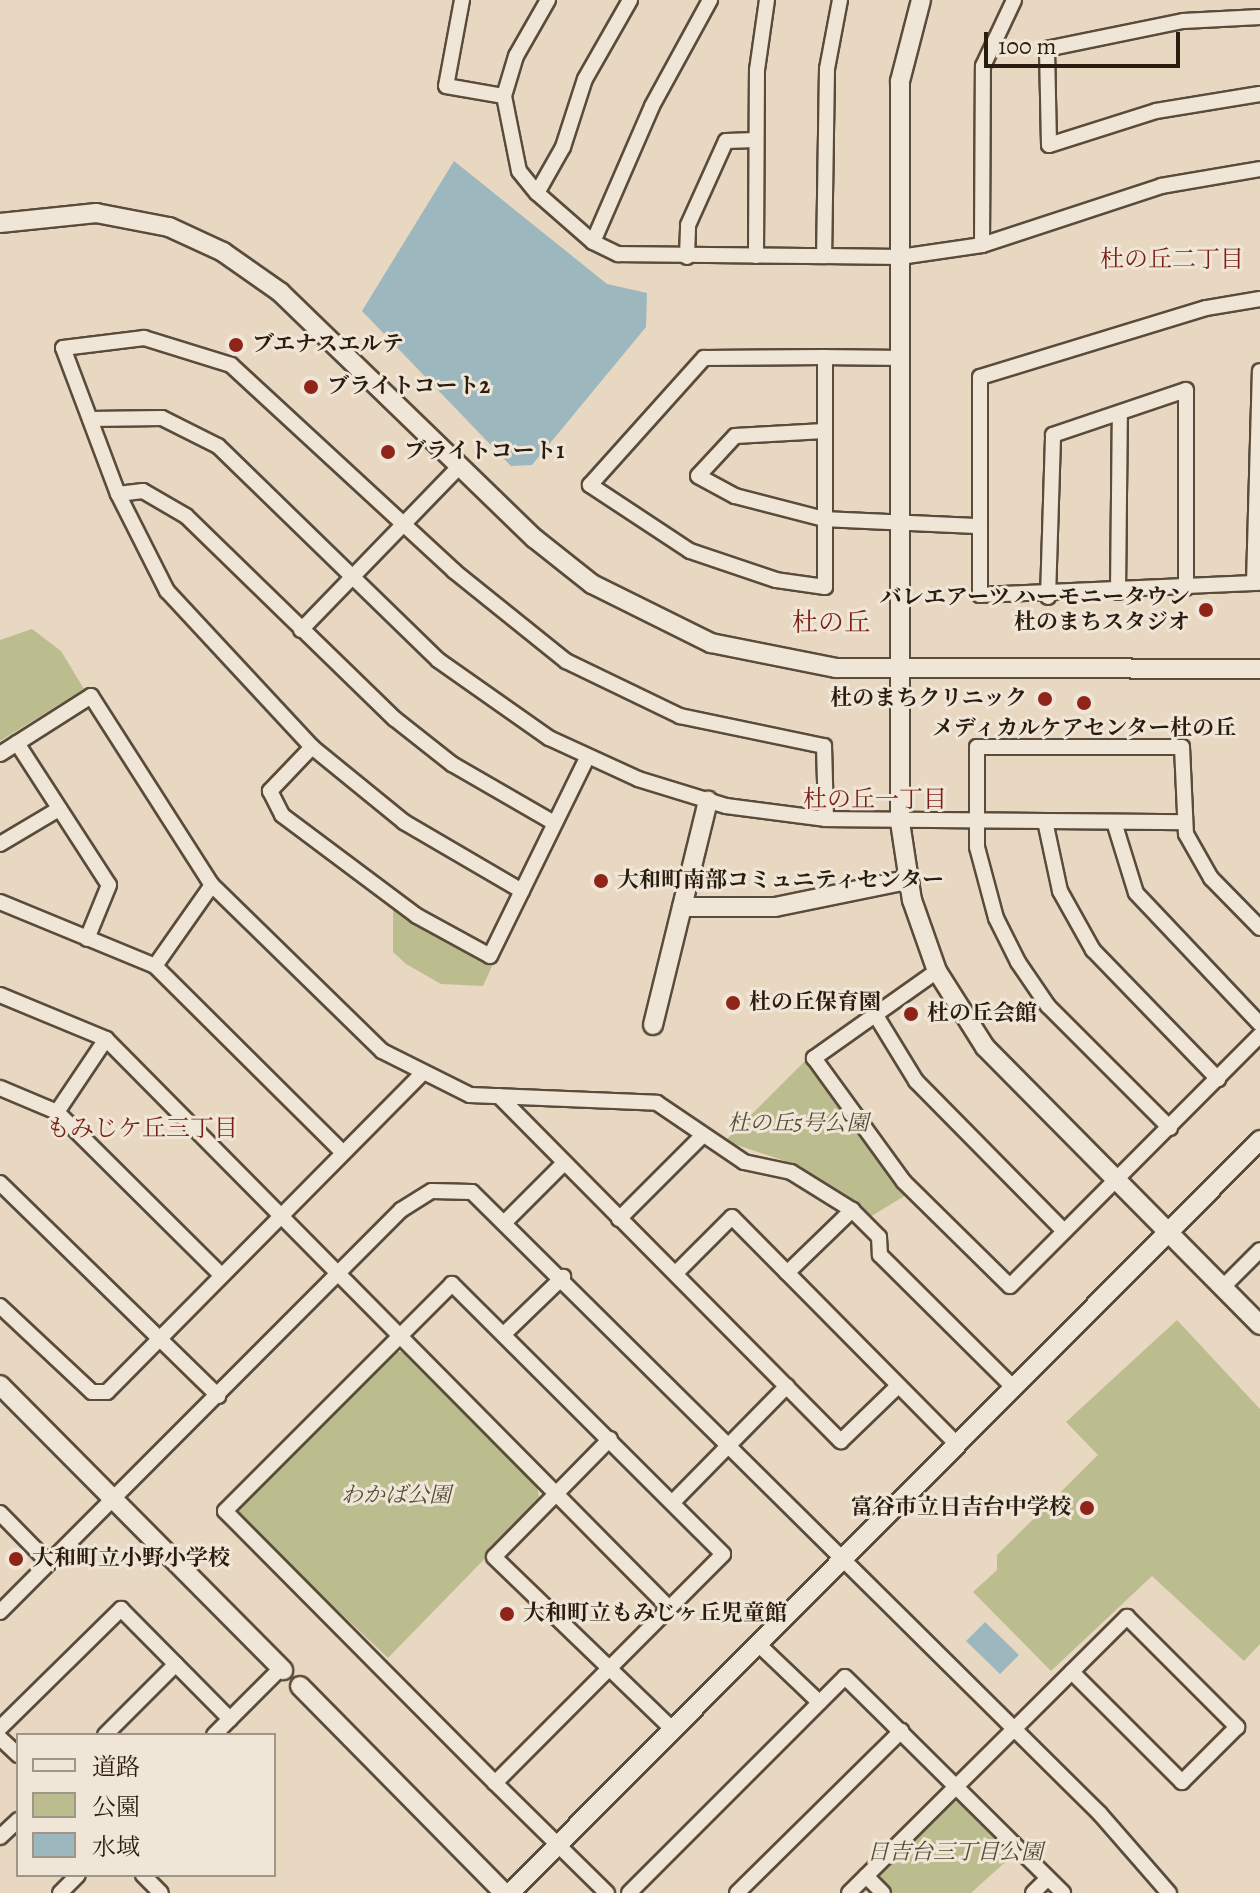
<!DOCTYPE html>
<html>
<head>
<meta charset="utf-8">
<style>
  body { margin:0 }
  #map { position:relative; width:1260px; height:1893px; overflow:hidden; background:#e8d8c1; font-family:Alegreya,"Noto Serif JP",serif }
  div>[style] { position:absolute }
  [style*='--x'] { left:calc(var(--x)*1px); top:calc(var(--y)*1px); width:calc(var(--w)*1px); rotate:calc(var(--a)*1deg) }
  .green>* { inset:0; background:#bbbd8f }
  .water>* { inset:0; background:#9cb7be }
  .roads { filter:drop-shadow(2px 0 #5a4b3b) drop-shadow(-2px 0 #5a4b3b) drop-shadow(0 2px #5a4b3b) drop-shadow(0 -2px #5a4b3b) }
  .street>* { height:14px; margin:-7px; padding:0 7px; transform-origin:7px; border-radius:7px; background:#f0e6d7 }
  .secondary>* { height:18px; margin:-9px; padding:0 9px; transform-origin:9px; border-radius:9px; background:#f0e6d7 }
  .dots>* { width:22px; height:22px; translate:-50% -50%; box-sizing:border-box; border:4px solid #f0e6d7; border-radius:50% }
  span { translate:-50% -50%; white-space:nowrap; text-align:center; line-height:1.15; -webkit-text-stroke:6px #f0e6d7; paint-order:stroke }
  .poi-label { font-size:22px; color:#2a1c0e; font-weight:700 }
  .left { translate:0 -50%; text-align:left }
  .right { translate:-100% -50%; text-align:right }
  .park-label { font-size:22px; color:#564c35; font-style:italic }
  .neighbourhood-label { font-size:24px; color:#7a1f14 }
  .quarter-label { font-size:26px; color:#7a1f14 }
  .legend { position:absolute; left:16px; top:1733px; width:260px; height:144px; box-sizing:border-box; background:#f0e6d7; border:2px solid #a19587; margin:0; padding:10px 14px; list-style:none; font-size:24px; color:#2a1c0e }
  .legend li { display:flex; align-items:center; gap:16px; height:40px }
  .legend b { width:40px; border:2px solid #a19587 }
  .scale { position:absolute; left:984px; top:32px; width:196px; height:36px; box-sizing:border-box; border:4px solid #2a1c0e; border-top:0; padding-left:10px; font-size:24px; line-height:28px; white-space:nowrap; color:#2a1c0e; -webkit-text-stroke:6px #f0e6d7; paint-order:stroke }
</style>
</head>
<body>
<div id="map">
  <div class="green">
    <div style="clip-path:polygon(32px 629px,61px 651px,84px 689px,0 741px,0 640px)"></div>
    <div style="clip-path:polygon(393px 908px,493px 964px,483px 986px,441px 984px,406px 964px,393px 952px)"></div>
    <div style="clip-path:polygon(805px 1061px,906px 1195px,870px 1217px,800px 1166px,725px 1141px)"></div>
    <div style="clip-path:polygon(1177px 1320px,1260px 1409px,1260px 1644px,1244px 1661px,1152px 1576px,1051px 1671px,973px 1592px,997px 1570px,997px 1555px,1098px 1455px,1066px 1422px)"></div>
    <div style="clip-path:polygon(391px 1352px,402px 1352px,537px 1486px,540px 1502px,388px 1658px,236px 1514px)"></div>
    <div style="clip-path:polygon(959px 1801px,1013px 1855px,971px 1893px,890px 1893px,878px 1872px,949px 1802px)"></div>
  </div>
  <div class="water">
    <div style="clip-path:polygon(454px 161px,607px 284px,647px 293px,646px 327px,532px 465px,511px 466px,362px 311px)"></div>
    <div style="clip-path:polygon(985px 1622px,1019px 1655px,1000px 1674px,966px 1641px)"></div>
  </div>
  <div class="roads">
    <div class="street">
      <div style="--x:462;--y:0;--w:87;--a:100.5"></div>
      <div style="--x:446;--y:86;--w:59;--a:9.8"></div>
      <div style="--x:548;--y:0;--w:64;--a:119.7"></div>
      <div style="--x:516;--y:56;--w:42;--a:106.7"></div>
      <div style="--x:504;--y:96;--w:76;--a:78.7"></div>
      <div style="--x:519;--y:171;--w:28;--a:51"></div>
      <div style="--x:537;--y:193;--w:74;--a:41.2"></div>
      <div style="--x:593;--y:242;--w:28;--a:26"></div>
      <div style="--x:618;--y:254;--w:206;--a:0.6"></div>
      <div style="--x:840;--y:0;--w:70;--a:100.7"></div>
      <div style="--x:827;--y:69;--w:187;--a:90.9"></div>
      <div style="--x:824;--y:256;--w:76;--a:0.8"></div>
      <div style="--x:900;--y:257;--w:83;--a:-8.3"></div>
      <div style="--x:982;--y:245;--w:188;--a:-18.2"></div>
      <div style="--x:1161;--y:186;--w:100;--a:-9.7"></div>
      <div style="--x:1260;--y:17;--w:77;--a:177"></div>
      <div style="--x:1183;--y:21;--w:139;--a:168.4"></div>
      <div style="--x:1047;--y:49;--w:96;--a:88.8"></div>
      <div style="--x:1049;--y:145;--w:112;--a:-17.6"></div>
      <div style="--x:1156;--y:111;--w:105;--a:-9.3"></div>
      <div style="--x:537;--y:193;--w:53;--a:-60.5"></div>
      <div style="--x:563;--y:147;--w:71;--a:-72.1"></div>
      <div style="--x:585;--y:79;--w:91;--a:-60.3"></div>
      <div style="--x:593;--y:242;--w:148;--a:-66.5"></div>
      <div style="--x:652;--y:106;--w:121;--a:-61.3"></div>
      <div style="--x:982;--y:245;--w:179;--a:-89.7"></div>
      <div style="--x:983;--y:66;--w:73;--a:-64.8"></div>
      <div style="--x:756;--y:256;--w:186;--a:-89.7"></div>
      <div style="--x:757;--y:70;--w:71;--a:-81.9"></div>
      <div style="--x:687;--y:257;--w:32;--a:-88"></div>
      <div style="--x:688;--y:225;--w:92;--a:-65.7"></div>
      <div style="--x:726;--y:141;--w:30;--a:-2"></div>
      <div style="--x:1260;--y:299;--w:55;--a:170.5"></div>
      <div style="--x:1206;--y:308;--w:236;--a:163"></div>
      <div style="--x:980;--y:377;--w:218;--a:90"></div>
      <div style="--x:980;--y:595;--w:280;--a:-2.5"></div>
      <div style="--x:825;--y:357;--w:230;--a:90"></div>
      <div style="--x:825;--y:587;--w:49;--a:-171.9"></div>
      <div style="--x:776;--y:580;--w:91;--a:-161.4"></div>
      <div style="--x:690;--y:551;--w:120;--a:-146.6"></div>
      <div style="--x:590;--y:485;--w:171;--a:-48.1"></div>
      <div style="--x:704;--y:358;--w:121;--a:-0.5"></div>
      <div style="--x:825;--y:357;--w:73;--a:0.8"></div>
      <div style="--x:90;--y:419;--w:72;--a:-0.8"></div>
      <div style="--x:162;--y:418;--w:63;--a:26.6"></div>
      <div style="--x:218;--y:446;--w:307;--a:44.2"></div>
      <div style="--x:438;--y:660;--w:136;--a:35.1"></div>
      <div style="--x:549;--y:738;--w:98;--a:24.7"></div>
      <div style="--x:638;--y:779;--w:92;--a:17.1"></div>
      <div style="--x:726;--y:806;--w:101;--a:7.4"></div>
      <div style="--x:826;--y:819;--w:356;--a:0.5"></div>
      <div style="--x:824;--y:431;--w:89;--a:176.8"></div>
      <div style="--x:735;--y:436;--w:54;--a:132.8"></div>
      <div style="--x:698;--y:476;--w:42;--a:28.4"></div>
      <div style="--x:735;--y:496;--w:92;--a:14.5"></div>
      <div style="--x:824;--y:519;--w:156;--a:2.6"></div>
      <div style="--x:118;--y:494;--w:25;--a:-7"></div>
      <div style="--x:143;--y:491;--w:50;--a:30.2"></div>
      <div style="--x:186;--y:516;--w:291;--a:44.2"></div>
      <div style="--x:395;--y:719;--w:73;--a:38.3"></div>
      <div style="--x:452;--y:764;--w:118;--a:30"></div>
      <div style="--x:1254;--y:583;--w:212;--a:-88.4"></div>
      <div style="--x:1118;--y:592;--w:179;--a:-89.4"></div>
      <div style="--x:1048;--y:597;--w:162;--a:-88.2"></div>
      <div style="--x:1053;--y:435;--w:140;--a:-18.7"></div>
      <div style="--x:1186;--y:390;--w:198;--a:90"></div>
      <div style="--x:301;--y:630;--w:227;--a:-45.9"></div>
      <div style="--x:17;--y:743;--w:169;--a:57.1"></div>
      <div style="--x:109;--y:885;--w:58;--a:112.2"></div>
      <div style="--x:312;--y:747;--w:61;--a:133.7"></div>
      <div style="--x:270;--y:791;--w:27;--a:63"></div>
      <div style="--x:282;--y:815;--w:169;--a:36.8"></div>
      <div style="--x:417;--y:916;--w:83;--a:28.7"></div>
      <div style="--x:490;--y:956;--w:220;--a:-63.9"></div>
      <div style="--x:0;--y:754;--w:108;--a:-32.5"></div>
      <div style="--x:91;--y:696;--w:224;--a:57.4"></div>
      <div style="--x:212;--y:885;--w:238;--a:44.3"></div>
      <div style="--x:382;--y:1051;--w:98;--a:26.6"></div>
      <div style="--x:470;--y:1095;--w:187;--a:2.4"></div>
      <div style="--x:657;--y:1103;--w:105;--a:34.1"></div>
      <div style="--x:744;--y:1162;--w:48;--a:12"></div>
      <div style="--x:791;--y:1172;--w:72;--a:31.9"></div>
      <div style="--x:852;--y:1210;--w:38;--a:45"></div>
      <div style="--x:879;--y:1237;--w:18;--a:87"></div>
      <div style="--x:880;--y:1255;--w:189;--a:44.8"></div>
      <div style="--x:1045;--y:821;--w:72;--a:77.9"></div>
      <div style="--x:1060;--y:891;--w:68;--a:60.8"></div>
      <div style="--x:1093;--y:950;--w:180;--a:45.9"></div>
      <div style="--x:1114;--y:822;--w:74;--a:72.8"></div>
      <div style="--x:1136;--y:893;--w:180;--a:46.6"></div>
      <div style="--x:0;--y:844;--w:69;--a:-30.7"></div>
      <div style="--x:522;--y:891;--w:137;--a:-149.7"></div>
      <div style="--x:404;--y:822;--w:119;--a:-140.8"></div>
      <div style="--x:312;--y:747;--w:213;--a:-132.9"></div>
      <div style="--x:167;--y:591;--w:109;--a:-116.8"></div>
      <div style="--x:118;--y:494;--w:156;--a:-110.6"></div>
      <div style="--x:63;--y:348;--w:82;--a:-7"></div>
      <div style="--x:144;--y:338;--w:91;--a:17.2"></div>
      <div style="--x:231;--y:365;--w:304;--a:42.7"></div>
      <div style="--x:454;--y:571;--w:144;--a:38.8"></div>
      <div style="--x:566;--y:661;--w:127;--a:25.8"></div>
      <div style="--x:680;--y:716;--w:147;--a:11.8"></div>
      <div style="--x:824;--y:746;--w:73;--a:88.4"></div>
      <div style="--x:0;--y:902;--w:168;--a:22.4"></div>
      <div style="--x:155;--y:966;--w:265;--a:44.8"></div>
      <div style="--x:155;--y:966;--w:99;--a:-54.9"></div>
      <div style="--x:937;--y:971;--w:151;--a:144.7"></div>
      <div style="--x:814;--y:1058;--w:153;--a:54"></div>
      <div style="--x:904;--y:1182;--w:148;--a:44.5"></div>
      <div style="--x:1010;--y:1286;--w:354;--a:-45.1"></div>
      <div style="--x:0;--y:995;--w:115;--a:22.5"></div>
      <div style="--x:106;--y:1039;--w:799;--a:45.3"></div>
      <div style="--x:875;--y:1014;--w:79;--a:58.5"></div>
      <div style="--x:916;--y:1081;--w:211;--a:45.4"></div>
      <div style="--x:0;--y:1088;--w:62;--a:22.8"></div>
      <div style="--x:57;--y:1112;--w:231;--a:44.8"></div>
      <div style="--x:499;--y:1096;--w:486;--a:45.3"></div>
      <div style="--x:841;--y:1441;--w:79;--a:-44"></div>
      <div style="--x:57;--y:1112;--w:88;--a:-56.1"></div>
      <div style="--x:1170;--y:1128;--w:173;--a:-135"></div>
      <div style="--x:1048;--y:1006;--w:53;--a:-124.3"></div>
      <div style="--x:1018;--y:962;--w:49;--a:-116.6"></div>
      <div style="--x:996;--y:918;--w:73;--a:-105"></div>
      <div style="--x:977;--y:847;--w:100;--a:-90"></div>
      <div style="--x:977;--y:747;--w:205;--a:0"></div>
      <div style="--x:1182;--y:747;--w:87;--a:87.4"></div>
      <div style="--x:1186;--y:834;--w:51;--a:60.4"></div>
      <div style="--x:1211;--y:878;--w:70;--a:45.6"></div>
      <div style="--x:0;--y:1183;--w:305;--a:44.3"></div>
      <div style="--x:619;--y:1219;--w:116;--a:-45"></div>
      <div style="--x:506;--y:1221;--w:82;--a:-45"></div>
      <div style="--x:676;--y:1273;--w:79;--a:-45"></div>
      <div style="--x:732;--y:1217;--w:318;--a:45.3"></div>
      <div style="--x:787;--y:1273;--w:91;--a:-44.1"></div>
      <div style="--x:1223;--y:1287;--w:52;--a:-45"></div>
      <div style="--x:0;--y:1306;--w:126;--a:43.1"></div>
      <div style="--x:92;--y:1392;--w:15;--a:0"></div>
      <div style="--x:107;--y:1392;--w:449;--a:-45.3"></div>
      <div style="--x:505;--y:1333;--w:81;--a:-44"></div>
      <div style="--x:610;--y:1439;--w:165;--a:134.5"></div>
      <div style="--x:494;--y:1557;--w:249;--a:44"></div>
      <div style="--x:674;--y:1501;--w:161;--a:-45.5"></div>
      <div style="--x:0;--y:1513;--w:70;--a:45.6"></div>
      <div style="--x:0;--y:1612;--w:568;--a:-45.07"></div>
      <div style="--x:401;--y:1210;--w:36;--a:-32"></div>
      <div style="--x:432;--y:1191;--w:40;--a:1.4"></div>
      <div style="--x:472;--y:1192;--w:884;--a:44.72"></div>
      <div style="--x:1100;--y:1814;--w:105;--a:48.9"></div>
      <div style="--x:757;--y:1643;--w:86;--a:43.6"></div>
      <div style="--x:0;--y:1728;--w:170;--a:-44.5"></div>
      <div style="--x:121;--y:1609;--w:155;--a:45.3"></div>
      <div style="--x:105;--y:1735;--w:100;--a:-45"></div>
      <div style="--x:214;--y:1735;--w:95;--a:-45"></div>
      <div style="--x:0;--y:1738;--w:25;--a:43"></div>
      <div style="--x:495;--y:1783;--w:323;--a:-45.1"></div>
      <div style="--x:723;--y:1554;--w:383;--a:-135.1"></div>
      <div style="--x:452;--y:1284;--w:321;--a:135"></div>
      <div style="--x:225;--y:1511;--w:383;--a:45.2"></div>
      <div style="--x:495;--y:1783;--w:157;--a:44.5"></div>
      <div style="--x:0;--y:1837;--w:25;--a:-43"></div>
      <div style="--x:143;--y:1875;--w:25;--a:45"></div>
      <div style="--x:866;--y:1876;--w:24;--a:45"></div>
      <div style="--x:60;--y:1893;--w:25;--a:-45"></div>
      <div style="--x:629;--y:1893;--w:305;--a:-45"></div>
      <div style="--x:845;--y:1677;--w:307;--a:44.7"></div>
      <div style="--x:737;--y:1893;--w:231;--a:-44.6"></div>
      <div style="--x:849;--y:1893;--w:392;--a:-44.8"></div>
      <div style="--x:1127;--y:1617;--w:156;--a:45"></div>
      <div style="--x:1237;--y:1727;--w:78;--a:135"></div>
      <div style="--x:1182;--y:1782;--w:156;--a:-135"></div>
      <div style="--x:1033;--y:1893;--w:21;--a:-45"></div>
    </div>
    <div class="secondary">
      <div style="--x:921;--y:0;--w:84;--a:104.5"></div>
      <div style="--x:900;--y:81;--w:741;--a:90"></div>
      <div style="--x:900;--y:822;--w:79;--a:81.3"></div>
      <div style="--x:912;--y:900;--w:75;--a:70.6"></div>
      <div style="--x:937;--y:971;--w:90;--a:57.7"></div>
      <div style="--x:985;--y:1047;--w:391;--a:45.3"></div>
      <div style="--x:0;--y:223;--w:97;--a:-5.9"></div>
      <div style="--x:96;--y:213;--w:74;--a:10.9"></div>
      <div style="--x:169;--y:227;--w:60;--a:24.8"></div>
      <div style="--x:223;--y:252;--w:70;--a:35.1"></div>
      <div style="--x:280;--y:292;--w:354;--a:44.1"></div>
      <div style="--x:534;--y:538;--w:74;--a:38.4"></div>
      <div style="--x:592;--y:584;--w:133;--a:26.4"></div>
      <div style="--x:711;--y:643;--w:127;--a:11.3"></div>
      <div style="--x:836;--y:668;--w:424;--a:0.1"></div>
      <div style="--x:682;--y:907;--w:93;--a:0"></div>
      <div style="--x:775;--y:907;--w:135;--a:-11.6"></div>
      <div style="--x:653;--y:1025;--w:231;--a:-76.2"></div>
      <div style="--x:0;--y:1385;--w:402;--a:45.2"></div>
      <div style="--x:300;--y:1686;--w:291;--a:45.4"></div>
      <div style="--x:510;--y:1893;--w:1063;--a:-45.11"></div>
    </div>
  </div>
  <div class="dots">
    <div style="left:236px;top:345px;background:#8f2418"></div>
    <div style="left:311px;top:387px;background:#8f2418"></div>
    <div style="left:388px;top:452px;background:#8f2418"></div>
    <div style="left:1206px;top:610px;background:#8f2418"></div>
    <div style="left:1045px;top:699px;background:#8f2418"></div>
    <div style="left:1084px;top:703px;background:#8f2418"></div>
    <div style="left:601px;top:881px;background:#8f2418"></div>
    <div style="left:733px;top:1003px;background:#8f2418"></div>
    <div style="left:911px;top:1014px;background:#8f2418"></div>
    <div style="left:1087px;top:1508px;background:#8f2418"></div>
    <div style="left:16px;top:1559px;background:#8f2418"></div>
    <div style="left:507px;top:1614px;background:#8f2418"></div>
  </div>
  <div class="poi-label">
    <span class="left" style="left:252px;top:345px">ブエナスエルテ</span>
    <span class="left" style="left:327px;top:387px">ブライトコート2</span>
    <span class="left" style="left:404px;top:452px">ブライトコート1</span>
    <span class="right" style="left:1190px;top:610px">バレエアーツ ハーモニータウン<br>杜のまちスタジオ</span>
    <span class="right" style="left:1027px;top:699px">杜のまちクリニック</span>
    <span style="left:1084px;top:729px">メディカルケアセンター杜の丘</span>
    <span class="left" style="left:617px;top:881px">大和町南部コミュニティセンター</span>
    <span class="left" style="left:749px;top:1003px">杜の丘保育園</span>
    <span class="left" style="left:927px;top:1014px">杜の丘会館</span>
    <span class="right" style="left:1071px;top:1508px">富谷市立日吉台中学校</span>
    <span class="left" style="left:32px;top:1559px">大和町立小野小学校</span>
    <span class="left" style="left:523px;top:1614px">大和町立もみじヶ丘児童館</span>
  </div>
  <div class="park-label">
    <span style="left:798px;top:1124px">杜の丘5号公園</span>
    <span style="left:396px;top:1496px">わかば公園</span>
    <span style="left:955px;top:1853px">日吉台三丁目公園</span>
  </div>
  <div class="neighbourhood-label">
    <span style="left:1172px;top:260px">杜の丘二丁目</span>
    <span style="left:875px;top:800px">杜の丘一丁目</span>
    <span style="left:142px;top:1129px">もみじケ丘三丁目</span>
  </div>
  <div class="quarter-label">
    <span style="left:831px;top:623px">杜の丘</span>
  </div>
  <ul class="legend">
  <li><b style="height:10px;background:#f0e6d7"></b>道路</li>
  <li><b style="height:22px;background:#bbbd8f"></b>公園</li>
  <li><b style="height:22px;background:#9cb7be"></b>水域</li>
  </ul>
  <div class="scale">100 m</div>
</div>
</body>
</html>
